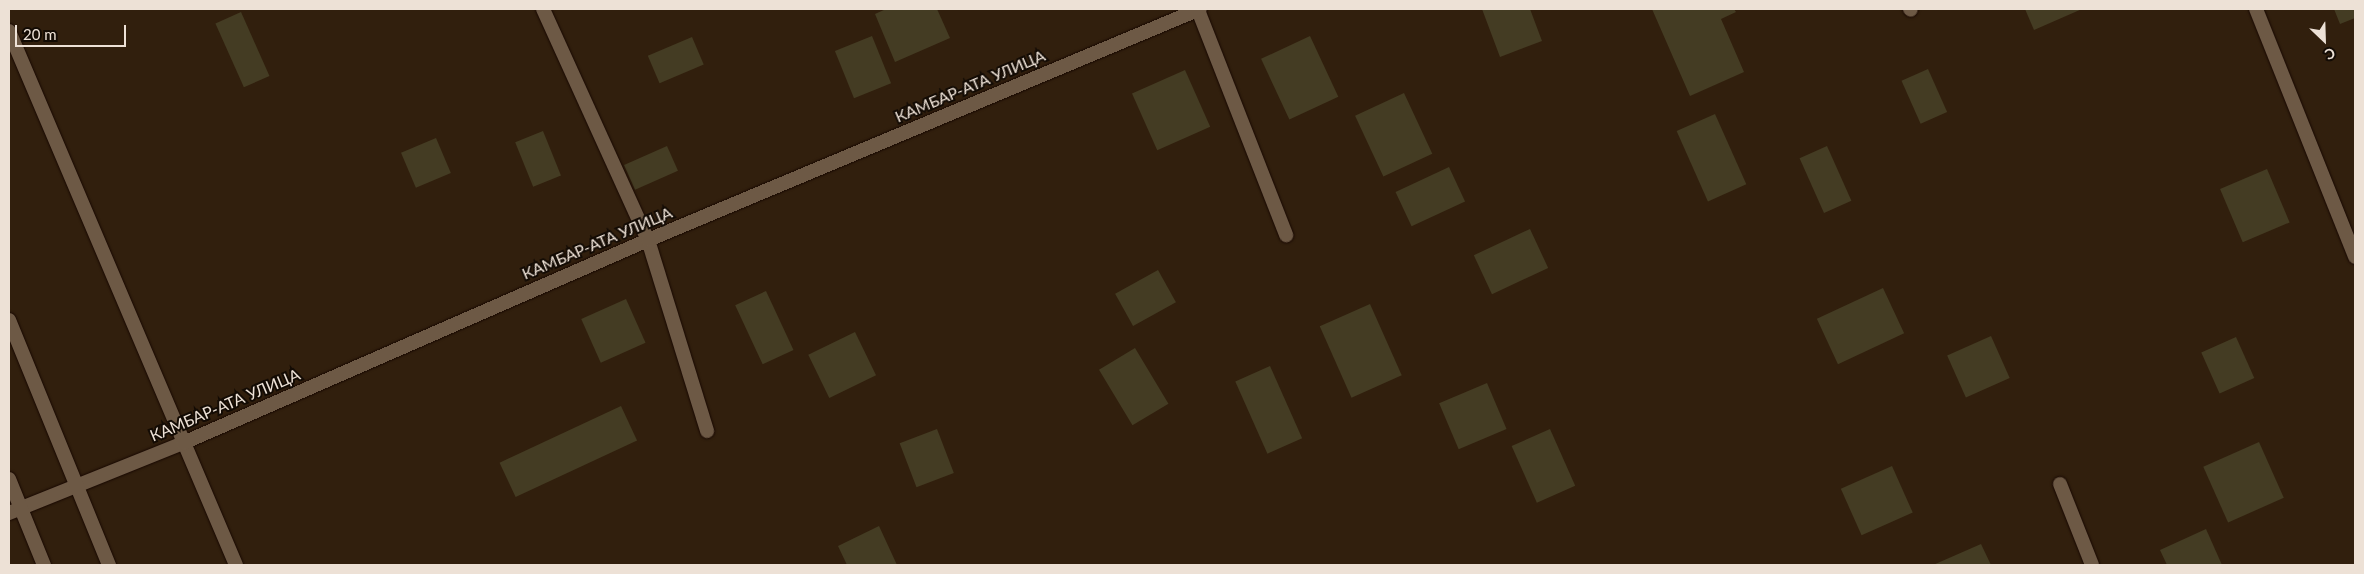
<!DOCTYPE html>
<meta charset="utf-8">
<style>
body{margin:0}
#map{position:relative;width:2364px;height:574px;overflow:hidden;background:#311f0d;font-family:Lato,sans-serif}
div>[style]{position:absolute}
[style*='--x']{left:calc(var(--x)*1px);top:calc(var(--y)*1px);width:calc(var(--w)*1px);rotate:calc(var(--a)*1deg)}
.building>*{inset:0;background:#443c23;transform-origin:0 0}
.roads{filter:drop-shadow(0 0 1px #180800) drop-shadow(0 0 1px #180800)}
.minor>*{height:14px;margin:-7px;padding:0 7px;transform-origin:7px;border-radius:7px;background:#6d5945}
.tertiary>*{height:14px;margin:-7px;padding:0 7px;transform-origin:7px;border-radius:7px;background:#6d5945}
.secondary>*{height:14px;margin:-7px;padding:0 7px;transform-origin:7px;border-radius:7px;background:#6d5945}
span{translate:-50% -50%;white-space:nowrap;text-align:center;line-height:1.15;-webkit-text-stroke:4px #130b04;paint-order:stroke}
.street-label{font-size:16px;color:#ede1d6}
.frame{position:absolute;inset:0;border:10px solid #ede1d6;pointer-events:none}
.north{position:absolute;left:2299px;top:15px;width:50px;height:50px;-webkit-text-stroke:4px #130b04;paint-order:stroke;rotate:156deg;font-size:14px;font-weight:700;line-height:20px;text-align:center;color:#ede1d6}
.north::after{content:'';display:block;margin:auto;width:18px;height:22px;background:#ede1d6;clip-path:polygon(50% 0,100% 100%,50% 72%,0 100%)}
.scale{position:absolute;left:15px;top:25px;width:111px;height:22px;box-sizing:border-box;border:2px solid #ede1d6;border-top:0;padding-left:6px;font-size:15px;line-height:18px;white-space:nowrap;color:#ede1d6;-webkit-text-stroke:4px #130b04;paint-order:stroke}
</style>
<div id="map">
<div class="building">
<div style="clip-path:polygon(886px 9px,937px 9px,950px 38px,895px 62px,875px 14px)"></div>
<div style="clip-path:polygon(1482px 9px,1530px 9px,1542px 41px,1500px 57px)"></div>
<div style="clip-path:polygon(1652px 9px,1734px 9px,1736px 12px,1721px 19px,1744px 72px,1690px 96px)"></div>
<div style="clip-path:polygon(2025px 9px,2082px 9px,2034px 30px)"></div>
<div style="clip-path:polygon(2334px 9px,2355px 9px,2355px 18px,2340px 24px)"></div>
<div style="left:241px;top:12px;width:70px;height:28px;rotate:66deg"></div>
<div style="left:872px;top:36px;width:51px;height:40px;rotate:68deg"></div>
<div style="left:1310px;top:36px;width:67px;height:54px;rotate:65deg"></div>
<div style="left:692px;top:37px;width:30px;height:48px;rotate:67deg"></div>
<div style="left:1928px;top:69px;width:47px;height:29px;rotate:66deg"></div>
<div style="left:1185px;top:70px;width:62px;height:58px;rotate:66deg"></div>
<div style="left:1404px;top:93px;width:67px;height:54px;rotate:65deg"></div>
<div style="left:1715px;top:114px;width:77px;height:42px;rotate:66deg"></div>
<div style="left:543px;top:131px;width:48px;height:30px;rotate:68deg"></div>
<div style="left:436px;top:138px;width:38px;height:38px;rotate:67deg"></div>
<div style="left:667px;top:146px;width:27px;height:47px;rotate:66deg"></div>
<div style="left:1827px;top:146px;width:60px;height:30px;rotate:66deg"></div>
<div style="left:1449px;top:167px;width:38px;height:59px;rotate:65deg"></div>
<div style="left:2267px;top:169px;width:58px;height:51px;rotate:67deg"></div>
<div style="left:1530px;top:229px;width:43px;height:62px;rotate:65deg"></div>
<div style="left:1158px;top:270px;width:37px;height:49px;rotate:61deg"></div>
<div style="left:1883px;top:288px;width:50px;height:73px;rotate:65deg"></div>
<div style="left:766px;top:291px;width:65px;height:34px;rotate:65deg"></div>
<div style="left:626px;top:299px;width:48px;height:49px;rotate:66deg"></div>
<div style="left:1370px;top:304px;width:78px;height:55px;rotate:66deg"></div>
<div style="left:855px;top:332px;width:48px;height:52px;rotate:64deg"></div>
<div style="left:1991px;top:336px;width:46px;height:48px;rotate:66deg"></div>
<div style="left:2236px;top:337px;width:45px;height:38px;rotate:66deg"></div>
<div style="left:1135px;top:348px;width:65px;height:42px;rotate:59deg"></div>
<div style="left:1270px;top:366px;width:79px;height:38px;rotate:66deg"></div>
<div style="left:1487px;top:383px;width:50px;height:52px;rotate:67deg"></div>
<div style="left:621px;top:406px;width:38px;height:134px;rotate:65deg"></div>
<div style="left:937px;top:429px;width:47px;height:40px;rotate:69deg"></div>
<div style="left:1550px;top:429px;width:62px;height:42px;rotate:66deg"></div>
<div style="left:2259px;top:442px;width:61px;height:61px;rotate:66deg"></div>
<div style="left:1892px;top:466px;width:51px;height:56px;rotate:66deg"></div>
<div style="clip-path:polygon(879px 526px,897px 565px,847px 565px,838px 546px)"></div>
<div style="clip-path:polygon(2206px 529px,2222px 565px,2167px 565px,2160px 550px)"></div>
<div style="clip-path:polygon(1981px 544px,1991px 565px,1933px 565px)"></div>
</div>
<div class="roads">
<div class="minor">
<div style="--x:543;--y:9;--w:254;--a:65.6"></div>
<div style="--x:648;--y:240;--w:200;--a:72.8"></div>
<div style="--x:1910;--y:9;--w:1;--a:45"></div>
<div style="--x:1198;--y:10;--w:242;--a:68.6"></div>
<div style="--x:9;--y:31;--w:580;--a:66.97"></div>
<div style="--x:2060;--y:484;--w:87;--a:68.4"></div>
<div style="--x:9;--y:513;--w:188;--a:-21.9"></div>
<div style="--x:183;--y:443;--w:507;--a:-23.58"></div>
<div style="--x:648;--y:240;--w:598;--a:-22.71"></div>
</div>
<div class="tertiary">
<div style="--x:2256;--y:9;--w:267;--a:68.2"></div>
</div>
<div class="secondary">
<div style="--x:9;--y:320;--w:265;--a:67.8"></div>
<div style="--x:9;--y:479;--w:93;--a:67.9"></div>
</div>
</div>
<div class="street-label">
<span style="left:970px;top:86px;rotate:-23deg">КАМБАР-АТА УЛИЦА</span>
<span style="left:597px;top:243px;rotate:-23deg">КАМБАР-АТА УЛИЦА</span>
<span style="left:225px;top:405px;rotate:-23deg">КАМБАР-АТА УЛИЦА</span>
</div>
<div class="frame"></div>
<div class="north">С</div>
<div class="scale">20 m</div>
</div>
